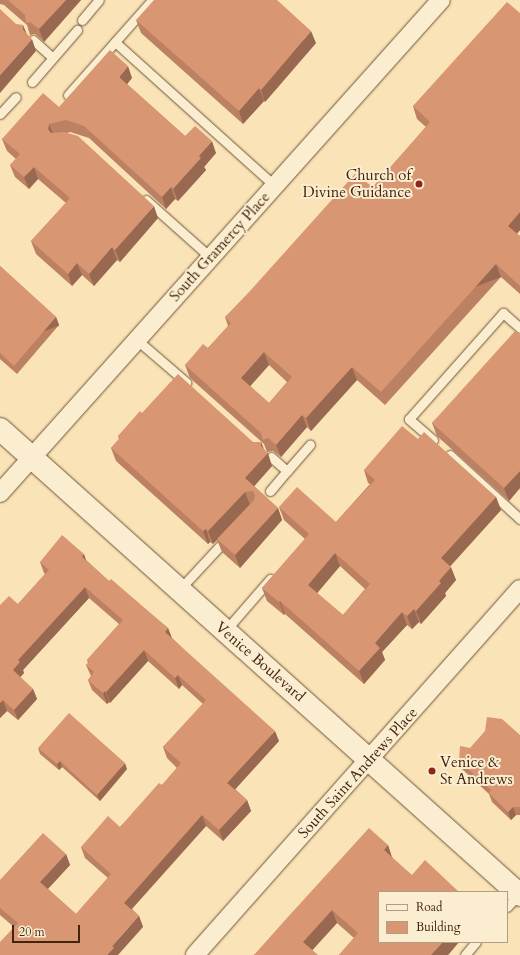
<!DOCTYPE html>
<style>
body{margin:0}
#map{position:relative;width:520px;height:955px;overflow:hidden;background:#f9e3b7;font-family:Cardo,serif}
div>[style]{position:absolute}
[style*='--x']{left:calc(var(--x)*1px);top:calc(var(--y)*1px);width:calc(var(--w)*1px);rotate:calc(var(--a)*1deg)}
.roads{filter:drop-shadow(0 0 1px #705438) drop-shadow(0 0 1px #705438)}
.lane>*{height:9px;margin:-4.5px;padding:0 4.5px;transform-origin:4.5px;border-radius:4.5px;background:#fbedd0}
.street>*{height:18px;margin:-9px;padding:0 9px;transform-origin:9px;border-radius:9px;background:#fbedd0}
.secondary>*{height:22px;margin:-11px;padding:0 11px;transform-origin:11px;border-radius:11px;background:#fbedd0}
.wall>*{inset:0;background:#bb8162}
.shaded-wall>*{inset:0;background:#986950;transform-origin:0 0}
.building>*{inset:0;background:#d99672}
.dots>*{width:11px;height:11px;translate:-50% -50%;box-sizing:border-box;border:2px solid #fbedd0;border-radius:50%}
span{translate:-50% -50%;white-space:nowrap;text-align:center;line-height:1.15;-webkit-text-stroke:4px #fbedd0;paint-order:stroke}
.poi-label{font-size:15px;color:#43240e}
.right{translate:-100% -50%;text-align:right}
.left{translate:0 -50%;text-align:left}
.street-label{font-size:15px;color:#43240e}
.legend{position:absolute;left:378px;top:891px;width:130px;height:52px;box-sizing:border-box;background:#fbedd0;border:1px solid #b19d82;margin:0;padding:5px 7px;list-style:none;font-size:12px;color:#43240e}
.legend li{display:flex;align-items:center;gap:8px;height:20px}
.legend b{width:20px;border:1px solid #b19d82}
.scale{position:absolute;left:12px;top:925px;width:68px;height:18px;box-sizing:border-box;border:2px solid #43240e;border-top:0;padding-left:5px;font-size:12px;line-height:14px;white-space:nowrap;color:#43240e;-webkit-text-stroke:3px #fbedd0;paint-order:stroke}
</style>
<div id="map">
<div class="roads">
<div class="lane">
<div style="--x:82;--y:20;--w:26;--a:-50"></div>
<div style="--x:33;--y:40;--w:25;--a:42"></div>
<div style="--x:115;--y:42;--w:215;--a:42"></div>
<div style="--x:32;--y:82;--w:69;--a:-49.1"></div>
<div style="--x:68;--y:95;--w:127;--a:-48.5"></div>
<div style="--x:0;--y:114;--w:23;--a:-47"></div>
<div style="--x:146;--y:200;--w:87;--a:41.7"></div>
<div style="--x:137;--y:340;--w:65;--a:40.6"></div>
<div style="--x:433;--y:440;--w:32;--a:-139"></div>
<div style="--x:409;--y:419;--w:142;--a:-48.4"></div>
<div style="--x:503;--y:313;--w:23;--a:41"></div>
<div style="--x:450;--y:455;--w:95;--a:42.4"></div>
<div style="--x:271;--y:457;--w:21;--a:41"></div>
<div style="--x:287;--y:471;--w:35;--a:-49"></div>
<div style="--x:270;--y:491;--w:26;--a:-50"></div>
<div style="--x:179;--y:590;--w:72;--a:-47.2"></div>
<div style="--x:225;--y:631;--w:69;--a:-49.1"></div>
<div style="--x:507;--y:907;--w:18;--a:-47"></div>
<div style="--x:465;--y:955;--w:17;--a:-50"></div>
</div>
<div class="street">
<div style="--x:0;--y:493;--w:661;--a:-48.19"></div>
<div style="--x:195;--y:955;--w:489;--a:-48.4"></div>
</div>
<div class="secondary">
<div style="--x:0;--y:429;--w:698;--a:41.87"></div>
</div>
</div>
<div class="wall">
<div style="clip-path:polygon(0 0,81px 0,44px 42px,35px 34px,30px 35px,27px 25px,4px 5px,0 4px)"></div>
<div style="clip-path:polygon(evenodd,520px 13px,520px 230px,517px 234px,520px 236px,520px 294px,501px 277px,385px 405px,357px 380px,311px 431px,307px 427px,281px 457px,273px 451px,267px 452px,264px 444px,190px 378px,185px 365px,208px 348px,228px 326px,225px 317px,373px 187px,426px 127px,417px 119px,413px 106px,520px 13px,269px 365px,287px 382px,269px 403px,250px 386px,269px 365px)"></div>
<div style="clip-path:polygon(136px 20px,316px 43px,265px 102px,264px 101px,243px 124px,141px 33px)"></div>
<div style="clip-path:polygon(132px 78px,127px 84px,185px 136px,216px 153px,204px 167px,206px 170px,178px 201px,175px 199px,166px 209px,89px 138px,70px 132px,67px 133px,158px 218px,120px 262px,117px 260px,94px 286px,82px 275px,72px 286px,36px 254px,31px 241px,66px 203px,38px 179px,29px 189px,15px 177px,10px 165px,16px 159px,7px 151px,2px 139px,59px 107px)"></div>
<div style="clip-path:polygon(0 266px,56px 317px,59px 325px,17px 374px,0 359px)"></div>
<div style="clip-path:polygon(520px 335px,520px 488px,509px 501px,437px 436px,432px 423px)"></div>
<div style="clip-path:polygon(142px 413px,253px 442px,261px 442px,264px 449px,272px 466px,254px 486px,278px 508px,282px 520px,240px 568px,222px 552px,217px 540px,213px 544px,210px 542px,208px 544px,116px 461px,111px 448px,119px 439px,118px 436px)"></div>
<div style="clip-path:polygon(evenodd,418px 439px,496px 497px,501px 510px,450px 566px,456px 580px,445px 593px,446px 596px,421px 624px,419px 622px,412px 629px,407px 625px,382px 652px,385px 660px,364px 684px,285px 614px,284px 615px,267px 601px,262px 588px,305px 539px,284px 520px,279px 507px,336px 522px,370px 484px,368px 483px,364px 470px,418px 439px,340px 566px,365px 589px,343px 615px,317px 593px,340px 566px)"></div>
<div style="clip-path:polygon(84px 554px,86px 560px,109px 581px,168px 628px,172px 638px,279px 741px,235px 789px,247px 800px,251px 811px,223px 841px,206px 826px,132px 909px,139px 916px,143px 927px,14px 927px,0 915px,0 880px,66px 854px,70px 865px,48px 889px,76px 914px,108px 878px,85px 858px,81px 847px,120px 827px,162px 785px,177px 768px,167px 758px,163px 747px,203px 704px,182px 685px,179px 689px,148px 661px,110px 703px,109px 702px,107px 704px,92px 690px,88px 680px,91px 676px,86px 665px,88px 663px,87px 660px,119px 624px,89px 598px,23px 670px,24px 673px,20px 677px,33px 689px,37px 699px,18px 720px,7px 711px,0 718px,0 605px,18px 604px,45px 574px,44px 573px,40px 562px)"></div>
<div style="clip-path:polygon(520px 735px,520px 815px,516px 815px,511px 820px,492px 802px,489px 794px,462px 769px,459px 761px,470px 748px)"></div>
<div style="clip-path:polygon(38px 748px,127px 769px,100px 801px,62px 767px,59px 770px,40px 754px)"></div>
<div style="clip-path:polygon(388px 845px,392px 857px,459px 942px,448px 955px,339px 955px,354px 938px,337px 923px,312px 950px,254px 955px)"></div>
</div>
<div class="shaded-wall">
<div style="clip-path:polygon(66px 0,81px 0,44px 42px,39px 29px)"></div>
<div style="clip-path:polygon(23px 25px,28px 37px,23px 30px)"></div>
<div style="clip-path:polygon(311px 31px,316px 43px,265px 102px,261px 90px)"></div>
<div style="clip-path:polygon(32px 39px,36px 51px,0 93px,0 75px)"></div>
<div style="clip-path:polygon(128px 66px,132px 78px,123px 89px,119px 77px)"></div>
<div style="clip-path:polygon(259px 88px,264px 101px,243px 124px,239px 111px)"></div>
<div style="clip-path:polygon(49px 124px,54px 136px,52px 141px,48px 129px)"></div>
<div style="clip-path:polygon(212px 141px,216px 153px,204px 167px,206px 170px,178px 201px,173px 189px,199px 156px)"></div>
<div style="clip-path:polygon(34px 167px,38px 179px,29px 189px,24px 177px)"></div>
<div style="clip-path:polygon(171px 187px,175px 199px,166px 209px,162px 197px)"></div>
<div style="clip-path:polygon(154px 206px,158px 218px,120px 262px,115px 250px)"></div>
<div style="clip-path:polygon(520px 212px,520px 230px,513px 238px,508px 226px)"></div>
<div style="clip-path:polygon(112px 247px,117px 260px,94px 286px,89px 274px)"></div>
<div style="clip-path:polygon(77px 263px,82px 275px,72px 286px,68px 274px)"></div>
<div style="left:496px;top:264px;width:14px;height:172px;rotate:69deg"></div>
<div style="left:56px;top:317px;width:9px;height:65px;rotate:69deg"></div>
<div style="clip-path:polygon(264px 352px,269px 365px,246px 391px,241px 378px)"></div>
<div style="clip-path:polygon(352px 367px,357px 380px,311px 431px,306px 418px)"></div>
<div style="clip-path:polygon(302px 415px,307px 427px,281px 457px,276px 445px)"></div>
<div style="clip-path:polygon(261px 442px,266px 455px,268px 453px,272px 466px,250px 491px,245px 478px,261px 446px)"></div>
<div style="clip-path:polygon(520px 471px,520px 488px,509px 501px,504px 488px)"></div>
<div style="clip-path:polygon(245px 492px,250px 505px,213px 544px,208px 531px)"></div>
<div style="clip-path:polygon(496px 497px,501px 510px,446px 571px,441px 558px)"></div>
<div style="clip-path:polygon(278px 508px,282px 520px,240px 568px,235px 555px)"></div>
<div style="clip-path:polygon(206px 529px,210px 542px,208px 544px,203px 531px)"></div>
<div style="clip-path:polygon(335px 553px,340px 566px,313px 598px,308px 585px)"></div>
<div style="clip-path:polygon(84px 554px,87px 565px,82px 557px)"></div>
<div style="clip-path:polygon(451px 567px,456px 580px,445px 593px,446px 596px,421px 624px,416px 611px,439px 581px)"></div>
<div style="clip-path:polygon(85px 587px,89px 598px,23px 670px,24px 673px,17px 681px,13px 670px,18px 660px)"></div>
<div style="left:280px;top:601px;width:14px;height:1px;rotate:69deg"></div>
<div style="clip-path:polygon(414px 609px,419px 622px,412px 629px,407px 616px)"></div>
<div style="clip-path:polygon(402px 612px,407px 625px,382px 652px,385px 660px,364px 684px,359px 671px,375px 643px)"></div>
<div style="clip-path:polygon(168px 628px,172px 639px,165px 632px)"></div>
<div style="clip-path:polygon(144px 650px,148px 661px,110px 703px,106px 692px)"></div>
<div style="clip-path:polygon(178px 675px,182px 685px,179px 689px,175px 678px)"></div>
<div style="clip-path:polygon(33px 689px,37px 699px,18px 720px,14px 710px)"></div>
<div style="clip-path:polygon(105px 691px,109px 702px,107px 704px,103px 693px)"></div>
<div style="clip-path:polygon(3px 700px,7px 711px,0 718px,0 703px)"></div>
<div style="clip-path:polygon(275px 731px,279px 741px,231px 794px,227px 783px)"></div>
<div style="clip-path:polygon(60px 761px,62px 767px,59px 770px,57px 764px)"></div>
<div style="clip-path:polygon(125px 763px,127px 769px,100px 801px,97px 795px)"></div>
<div style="clip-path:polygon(247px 800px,251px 811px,223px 841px,219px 830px)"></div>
<div style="clip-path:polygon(513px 807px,516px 815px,511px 820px,508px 812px)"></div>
<div style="clip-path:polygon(202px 815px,206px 826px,128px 913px,124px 903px)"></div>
<div style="clip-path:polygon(388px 845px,392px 858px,384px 850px)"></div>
<div style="clip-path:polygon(66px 854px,70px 865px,44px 893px,40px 882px)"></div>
<div style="clip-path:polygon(332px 910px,337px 923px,308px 955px,303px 942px)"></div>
<div style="clip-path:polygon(139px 916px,143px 927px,118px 955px,107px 955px,112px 946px)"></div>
<div style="clip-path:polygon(443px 942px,459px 942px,448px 955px,431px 955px)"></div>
</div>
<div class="building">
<div style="clip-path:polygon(8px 0,66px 0,39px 29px,30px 22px,26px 23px,25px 15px)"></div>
<div style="clip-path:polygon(154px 0,277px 0,311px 31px,261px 90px,259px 88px,239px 111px,136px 20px)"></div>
<div style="clip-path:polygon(evenodd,507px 2px,520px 13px,520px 212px,508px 226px,520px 236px,520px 286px,496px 264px,381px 392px,352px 367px,306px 418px,302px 415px,276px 445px,268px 438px,263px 440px,261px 433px,185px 365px,203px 344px,208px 348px,231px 323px,225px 317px,250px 291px,355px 174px,373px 187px,430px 122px,413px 106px,507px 2px,264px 352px,292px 377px,269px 403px,241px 378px,264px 352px)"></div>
<div style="clip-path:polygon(0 9px,16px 24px,23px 25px,23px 30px,32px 39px,0 75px)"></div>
<div style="clip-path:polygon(110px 50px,128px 66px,119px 77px,185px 136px,195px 126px,212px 141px,199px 156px,201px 158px,173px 189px,171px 187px,162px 197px,84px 126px,66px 120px,49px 124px,48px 129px,51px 133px,64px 132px,78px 136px,154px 206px,115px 250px,112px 247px,89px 274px,77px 263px,68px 274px,31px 241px,70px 198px,34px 167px,24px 177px,10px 165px,20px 154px,2px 139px,43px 93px,59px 107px)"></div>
<div style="clip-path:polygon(0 266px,56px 317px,14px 366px,0 353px)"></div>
<div style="clip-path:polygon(515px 331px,520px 335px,520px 471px,504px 488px,432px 423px)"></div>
<div style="clip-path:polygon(178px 374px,253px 442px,261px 442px,261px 446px,268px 453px,245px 478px,278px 508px,235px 555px,217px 539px,254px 500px,255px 495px,253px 491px,245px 492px,208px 531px,206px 529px,203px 531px,111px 448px,120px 438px,118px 436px,140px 411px,142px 413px,152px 402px)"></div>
<div style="clip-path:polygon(evenodd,402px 426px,418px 439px,424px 432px,496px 497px,441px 558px,451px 567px,439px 581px,441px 583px,416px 611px,414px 609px,407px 616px,402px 612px,375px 643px,380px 648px,359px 671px,280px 601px,279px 602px,262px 588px,309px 534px,279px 507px,297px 487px,336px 522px,375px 480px,364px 470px,402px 426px,335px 553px,370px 584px,343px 615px,308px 585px,335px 553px)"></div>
<div style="clip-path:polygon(62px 535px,84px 554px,82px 557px,109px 581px,111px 579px,168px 628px,165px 632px,275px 731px,227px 783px,247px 800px,219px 830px,202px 815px,124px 903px,139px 916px,112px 946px,114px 948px,107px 955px,0 955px,0 942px,18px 923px,0 908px,0 880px,43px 833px,66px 854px,40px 882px,76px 914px,111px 874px,81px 847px,108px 816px,120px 827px,159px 783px,162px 785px,181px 763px,163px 747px,206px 700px,178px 675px,175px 678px,144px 650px,106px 692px,105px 691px,103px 693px,88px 680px,94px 672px,86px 665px,89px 662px,87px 660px,123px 620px,85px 587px,18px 660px,20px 662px,13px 670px,33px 689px,14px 710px,3px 700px,0 703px,0 605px,9px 596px,18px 604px,49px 570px,40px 562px)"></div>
<div style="clip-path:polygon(69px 713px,125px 763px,97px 795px,60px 761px,57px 764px,38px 748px)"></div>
<div style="clip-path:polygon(487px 717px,502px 719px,520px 735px,520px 807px,513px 807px,508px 812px,489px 793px,491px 790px,459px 761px,460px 746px,470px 748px,485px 731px)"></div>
<div style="clip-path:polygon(369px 828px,388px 845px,384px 850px,412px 875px,425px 860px,459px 892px,379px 892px,379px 942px,443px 942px,431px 955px,339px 955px,358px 933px,332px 910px,303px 942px,318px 955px,254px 955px,287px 918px)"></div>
</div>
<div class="dots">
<div style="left:419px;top:184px;background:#8f2418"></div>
<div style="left:432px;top:771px;background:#8f2418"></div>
</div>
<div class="poi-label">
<span class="right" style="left:411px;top:184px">Church of<br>Divine Guidance</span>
<span class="left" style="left:440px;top:771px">Venice &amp;<br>St Andrews</span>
</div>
<div class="street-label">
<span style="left:220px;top:247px;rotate:-48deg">South Gramercy Place</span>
<span style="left:260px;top:662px;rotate:41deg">Venice Boulevard</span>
<span style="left:358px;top:773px;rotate:-48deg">South Saint Andrews Place</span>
</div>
<ul class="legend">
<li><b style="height:5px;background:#fbedd0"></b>Road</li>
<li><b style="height:11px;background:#d99672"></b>Building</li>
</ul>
<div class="scale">20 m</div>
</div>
